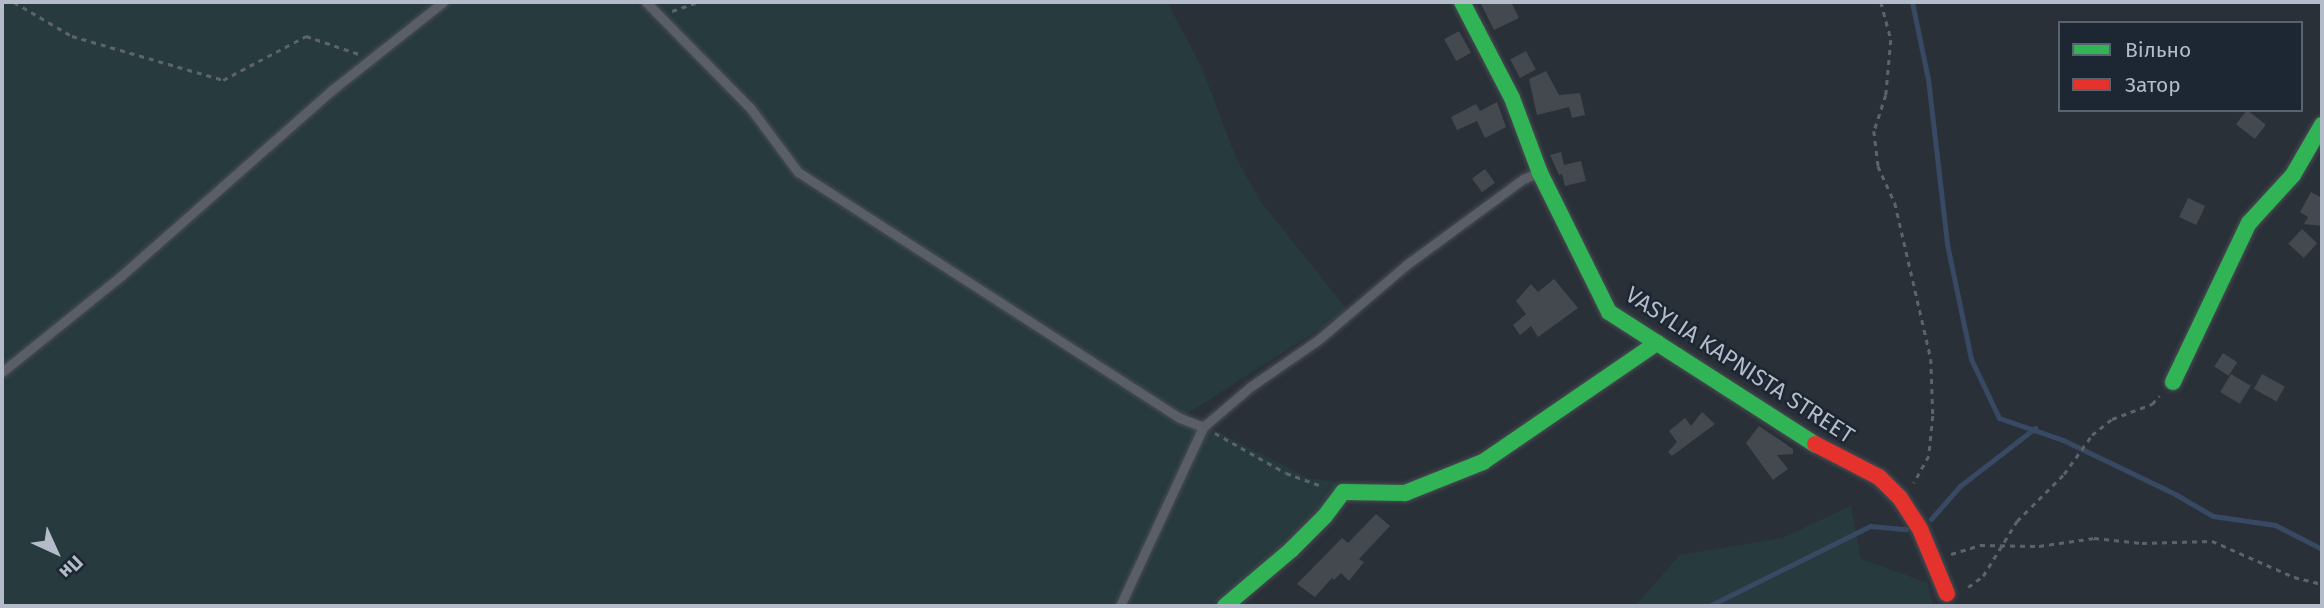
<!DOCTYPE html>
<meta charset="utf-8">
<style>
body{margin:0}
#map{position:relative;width:2324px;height:608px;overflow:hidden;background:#2a3038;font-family:"Fira Sans",sans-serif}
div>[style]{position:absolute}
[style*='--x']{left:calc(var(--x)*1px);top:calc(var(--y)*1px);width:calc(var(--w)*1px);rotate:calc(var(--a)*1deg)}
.green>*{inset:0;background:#273a3e}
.stream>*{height:5px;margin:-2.5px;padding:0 2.5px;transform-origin:2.5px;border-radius:2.5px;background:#384963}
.building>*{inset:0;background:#444950;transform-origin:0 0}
.path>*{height:2.5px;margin-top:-1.25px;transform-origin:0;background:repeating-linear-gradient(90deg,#5d636a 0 5px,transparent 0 10px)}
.roads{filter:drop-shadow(0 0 2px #484c53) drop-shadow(0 0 2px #484c53)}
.lane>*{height:9px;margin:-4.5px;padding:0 4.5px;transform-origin:4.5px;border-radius:4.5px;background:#5a5e66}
.fast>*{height:16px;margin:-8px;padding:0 8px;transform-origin:8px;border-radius:8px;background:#30b455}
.jam>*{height:16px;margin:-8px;padding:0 8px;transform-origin:8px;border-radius:8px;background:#e5322d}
span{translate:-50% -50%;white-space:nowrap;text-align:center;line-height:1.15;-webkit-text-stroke:5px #1d2633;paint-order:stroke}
.street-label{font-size:23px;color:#b4bcc9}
.frame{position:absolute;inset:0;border:4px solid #b4bcc9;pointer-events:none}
.legend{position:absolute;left:2058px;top:21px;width:245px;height:91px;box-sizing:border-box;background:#1d2633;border:2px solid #59626f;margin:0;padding:9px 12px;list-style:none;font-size:21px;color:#b4bcc9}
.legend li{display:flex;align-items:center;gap:14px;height:35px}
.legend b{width:35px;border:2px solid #59626f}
.north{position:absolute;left:21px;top:517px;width:70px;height:70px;-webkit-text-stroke:5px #1d2633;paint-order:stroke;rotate:135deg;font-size:19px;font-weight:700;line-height:28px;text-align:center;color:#b4bcc9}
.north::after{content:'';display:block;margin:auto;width:24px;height:32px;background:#b4bcc9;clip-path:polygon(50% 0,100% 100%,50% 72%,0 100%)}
</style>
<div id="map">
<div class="green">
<div style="clip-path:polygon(2px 2px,1167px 2px,1202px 68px,1236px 158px,1261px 202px,1348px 311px,1185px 415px,1308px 478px,1377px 488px,1345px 499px,1231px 606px,2px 606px)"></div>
<div style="clip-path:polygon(1851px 506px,1861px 559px,1928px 583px,1933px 606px,1635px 606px,1680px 555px,1782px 538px)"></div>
</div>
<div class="stream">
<div style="--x:1912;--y:2;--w:79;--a:78.3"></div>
<div style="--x:1928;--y:79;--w:166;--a:83.4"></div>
<div style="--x:1947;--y:244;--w:117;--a:78.2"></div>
<div style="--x:1971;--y:359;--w:65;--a:64.6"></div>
<div style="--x:1999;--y:418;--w:68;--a:19"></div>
<div style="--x:2063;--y:440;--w:124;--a:25.7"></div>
<div style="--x:2175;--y:494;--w:44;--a:30.1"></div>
<div style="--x:2213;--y:516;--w:63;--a:8.3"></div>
<div style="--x:2275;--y:525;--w:53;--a:27.1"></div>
<div style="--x:1931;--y:519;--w:44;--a:-48.7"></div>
<div style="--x:1960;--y:486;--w:95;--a:-37.7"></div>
<div style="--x:1709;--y:606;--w:180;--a:-26.4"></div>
<div style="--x:1870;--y:526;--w:36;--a:5"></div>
</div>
<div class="building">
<div style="clip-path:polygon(1480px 2px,1511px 2px,1519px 18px,1494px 30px)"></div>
<div style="left:1459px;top:31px;width:25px;height:17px;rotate:61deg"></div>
<div style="left:1526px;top:51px;width:21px;height:18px;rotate:62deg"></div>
<div style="clip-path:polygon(1546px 71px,1559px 95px,1580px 93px,1585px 115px,1572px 118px,1569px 107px,1537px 115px,1529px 79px)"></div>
<div style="clip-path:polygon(1497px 102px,1506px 127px,1485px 138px,1477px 121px,1457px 130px,1451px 117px,1476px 104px,1480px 111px)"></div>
<div style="left:2247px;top:110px;width:24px;height:18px;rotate:38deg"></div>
<div style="clip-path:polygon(1561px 152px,1564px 165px,1581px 161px,1586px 181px,1565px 186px,1562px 174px,1559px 175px,1550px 155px)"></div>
<div style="left:1485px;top:169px;width:17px;height:16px;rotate:54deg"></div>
<div style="clip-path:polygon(2311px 192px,2320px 197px,2322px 192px,2322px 226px,2304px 224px,2308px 217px,2300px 212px)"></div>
<div style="left:2188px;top:198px;width:19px;height:21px;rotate:25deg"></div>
<div style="left:2302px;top:229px;width:21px;height:20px;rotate:43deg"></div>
<div style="clip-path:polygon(1554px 279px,1578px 308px,1538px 337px,1531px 326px,1520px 335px,1513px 325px,1526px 314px,1516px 301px,1531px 284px,1538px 292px)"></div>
<div style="left:2223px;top:353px;width:17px;height:16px;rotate:33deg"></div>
<div style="left:2231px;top:374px;width:23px;height:21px;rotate:31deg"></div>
<div style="left:2262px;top:374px;width:26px;height:17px;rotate:29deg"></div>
<div style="clip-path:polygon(1702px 412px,1715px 424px,1672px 456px,1668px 452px,1677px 442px,1669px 431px,1685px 418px,1691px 426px)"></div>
<div style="clip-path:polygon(1759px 426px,1793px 449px,1793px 454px,1777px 455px,1788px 469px,1773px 480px,1746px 443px)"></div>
<div style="clip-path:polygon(1376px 514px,1390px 526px,1359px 559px,1364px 562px,1349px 581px,1341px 573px,1334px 580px,1332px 578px,1315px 597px,1297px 584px,1342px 538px,1348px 543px)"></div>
</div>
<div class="path">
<div style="--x:14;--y:2;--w:67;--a:30.4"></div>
<div style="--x:72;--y:36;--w:157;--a:16.2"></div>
<div style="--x:223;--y:80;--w:94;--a:-27.9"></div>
<div style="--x:306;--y:36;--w:56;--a:18.8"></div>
<div style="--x:1881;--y:2;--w:39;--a:75"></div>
<div style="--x:1891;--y:40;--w:55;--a:95.2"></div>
<div style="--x:1886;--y:95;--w:38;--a:108"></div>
<div style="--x:1874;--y:131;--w:35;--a:83"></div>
<div style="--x:1878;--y:166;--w:41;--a:65.3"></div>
<div style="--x:1895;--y:203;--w:160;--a:77"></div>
<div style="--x:1931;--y:359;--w:57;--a:88"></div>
<div style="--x:1933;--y:416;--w:40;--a:95.7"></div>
<div style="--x:1929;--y:456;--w:31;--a:119"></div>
<div style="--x:672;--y:11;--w:28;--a:-19"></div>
<div style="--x:1215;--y:433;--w:81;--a:29.4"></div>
<div style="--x:1286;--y:473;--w:38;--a:20"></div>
<div style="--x:1951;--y:554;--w:30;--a:-17"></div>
<div style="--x:1980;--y:545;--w:59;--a:1"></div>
<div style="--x:2039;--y:546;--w:56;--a:-8.3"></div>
<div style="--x:2094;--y:538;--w:48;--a:5.9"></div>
<div style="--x:2142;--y:543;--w:70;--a:-1.6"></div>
<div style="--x:2212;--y:541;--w:90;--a:23.7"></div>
<div style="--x:2294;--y:577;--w:29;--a:14"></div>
<div style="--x:1968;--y:587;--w:19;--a:-36"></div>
<div style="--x:1983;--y:576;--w:65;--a:-58.3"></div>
<div style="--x:2017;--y:521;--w:66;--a:-45"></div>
<div style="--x:2064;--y:474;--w:48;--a:-54.3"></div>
<div style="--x:2092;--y:435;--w:26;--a:-39"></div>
<div style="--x:2112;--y:419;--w:43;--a:-20.6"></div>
<div style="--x:2152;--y:404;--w:11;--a:-49"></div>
</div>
<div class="roads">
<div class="lane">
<div style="--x:646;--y:2;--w:150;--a:45.5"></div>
<div style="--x:751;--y:109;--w:79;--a:53.3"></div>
<div style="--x:798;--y:172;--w:454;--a:32.8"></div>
<div style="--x:1180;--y:418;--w:25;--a:21"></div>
<div style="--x:1203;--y:427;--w:62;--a:-40.4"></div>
<div style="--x:1250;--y:387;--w:83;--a:-34.7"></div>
<div style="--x:1318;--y:340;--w:116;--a:-40.4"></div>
<div style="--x:1406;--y:265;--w:145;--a:-36.3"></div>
<div style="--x:1523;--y:179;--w:16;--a:-22"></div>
<div style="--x:2;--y:372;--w:153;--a:-38.9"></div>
<div style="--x:121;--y:276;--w:281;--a:-41.4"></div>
<div style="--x:332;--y:90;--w:142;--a:-38.4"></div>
<div style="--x:1120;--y:606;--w:197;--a:-65.1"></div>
</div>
<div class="fast">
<div style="--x:1462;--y:2;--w:108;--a:62.5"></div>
<div style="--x:1512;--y:98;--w:80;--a:69.5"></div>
<div style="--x:1540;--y:173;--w:155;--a:63.6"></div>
<div style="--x:1609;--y:312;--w:245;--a:32.7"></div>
<div style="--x:2173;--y:382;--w:176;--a:-64.5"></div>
<div style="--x:2249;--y:223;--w:65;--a:-47.5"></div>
<div style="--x:2293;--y:175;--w:58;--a:-59.9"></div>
<div style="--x:1225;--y:606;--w:87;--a:-40.3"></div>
<div style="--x:1291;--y:550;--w:48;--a:-45"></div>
<div style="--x:1325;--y:516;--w:30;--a:-53"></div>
<div style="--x:1343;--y:492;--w:62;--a:0.9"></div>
<div style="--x:1405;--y:493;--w:84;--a:-21.7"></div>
<div style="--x:1483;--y:462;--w:211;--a:-34.4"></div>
</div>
<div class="jam">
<div style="--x:1815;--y:444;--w:72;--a:27.3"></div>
<div style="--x:1879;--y:477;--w:30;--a:45"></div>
<div style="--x:1900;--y:498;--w:37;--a:57"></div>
<div style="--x:1920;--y:529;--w:70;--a:67.4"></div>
</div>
</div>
<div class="street-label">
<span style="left:1740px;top:365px;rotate:33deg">VASYLIA KAPNISTA STREET</span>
</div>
<div class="frame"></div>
<ul class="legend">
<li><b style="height:9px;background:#30b455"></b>Вільно</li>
<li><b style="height:9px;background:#e5322d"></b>Затор</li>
</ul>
<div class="north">Пн</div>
</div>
